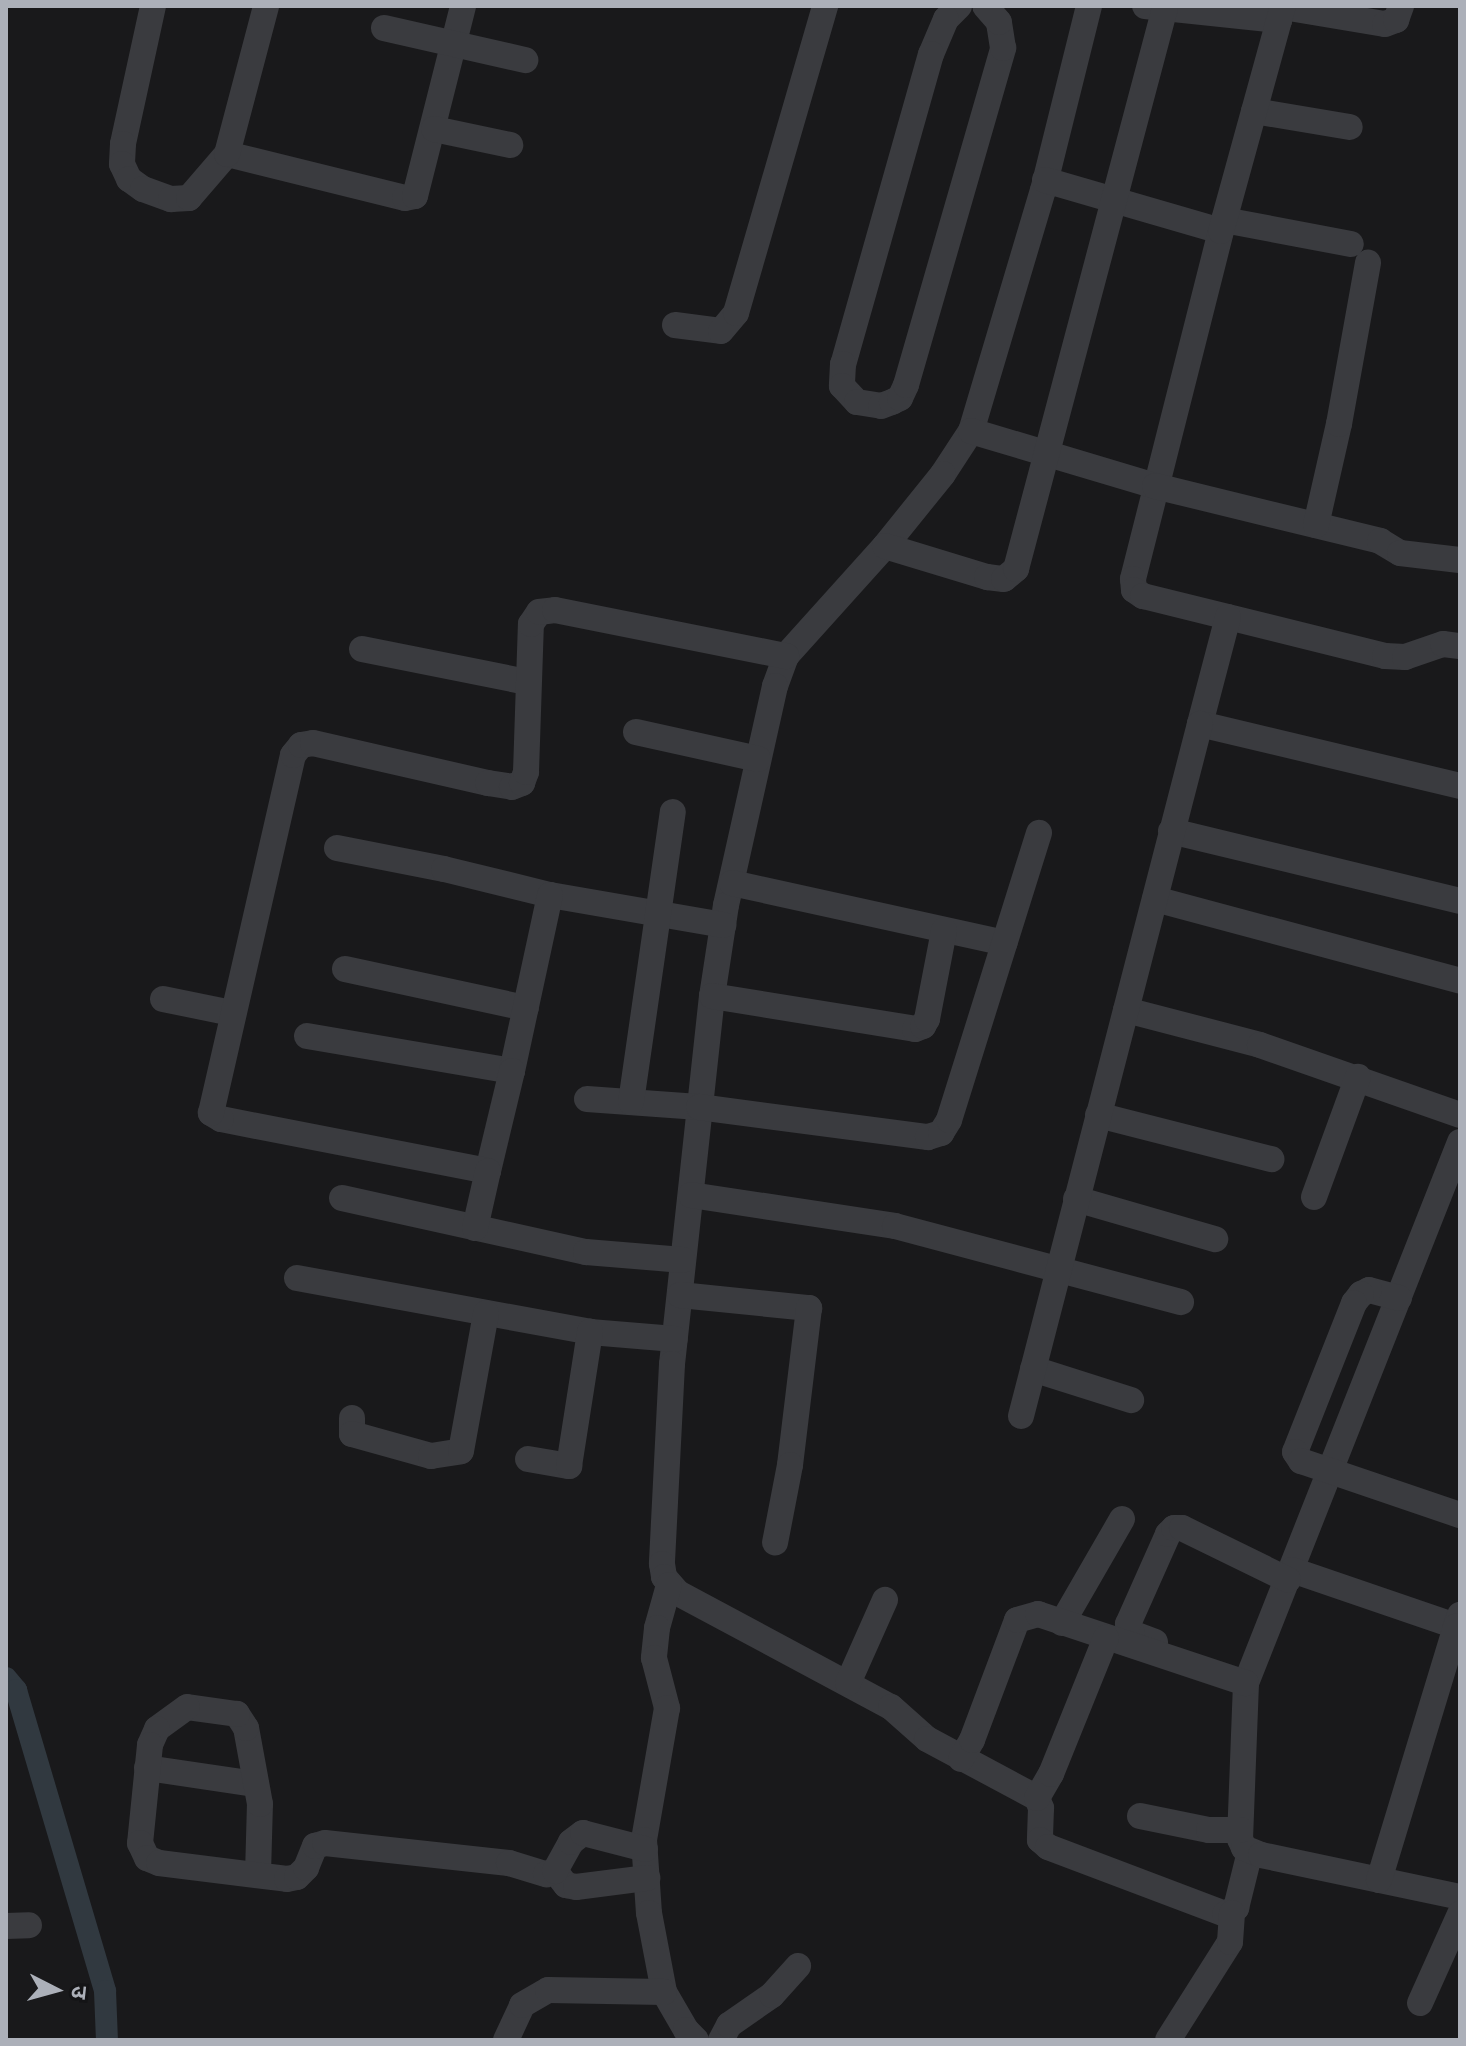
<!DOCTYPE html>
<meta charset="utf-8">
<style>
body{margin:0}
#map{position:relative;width:1466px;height:2046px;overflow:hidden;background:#19191b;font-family:"PT Sans Narrow","Noto Sans Devanagari",sans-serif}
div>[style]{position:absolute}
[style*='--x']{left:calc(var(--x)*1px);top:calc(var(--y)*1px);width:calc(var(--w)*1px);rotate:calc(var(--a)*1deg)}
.canal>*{height:22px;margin:-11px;padding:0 11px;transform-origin:11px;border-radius:11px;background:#313940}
.minor>*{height:26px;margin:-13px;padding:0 13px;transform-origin:13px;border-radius:13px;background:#3a3b3f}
span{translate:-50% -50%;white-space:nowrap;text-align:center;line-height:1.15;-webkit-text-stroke:6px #141416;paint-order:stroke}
.frame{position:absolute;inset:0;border:8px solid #acb0b9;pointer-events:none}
.north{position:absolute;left:16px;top:1950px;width:80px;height:80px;-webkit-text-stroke:6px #141416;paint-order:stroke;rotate:96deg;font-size:22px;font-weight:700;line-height:32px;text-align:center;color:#acb0b9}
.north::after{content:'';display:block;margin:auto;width:28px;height:36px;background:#acb0b9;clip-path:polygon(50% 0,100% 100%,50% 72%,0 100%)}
</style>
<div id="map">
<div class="canal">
<div style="--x:6;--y:1678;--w:16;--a:50"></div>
<div style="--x:16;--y:1690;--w:314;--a:73.5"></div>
<div style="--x:105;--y:1991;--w:49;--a:87.7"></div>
</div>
<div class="minor">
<div style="--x:153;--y:6;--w:141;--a:102.3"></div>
<div style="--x:123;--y:144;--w:20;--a:93"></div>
<div style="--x:122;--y:164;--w:17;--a:65"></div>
<div style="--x:129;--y:179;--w:17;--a:36"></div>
<div style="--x:143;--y:189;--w:30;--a:20"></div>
<div style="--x:171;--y:199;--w:18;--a:-3"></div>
<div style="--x:189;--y:198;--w:58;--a:-49.2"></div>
<div style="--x:227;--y:154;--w:183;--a:13.9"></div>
<div style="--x:405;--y:198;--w:10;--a:-11"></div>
<div style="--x:415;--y:196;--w:196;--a:-75.8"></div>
<div style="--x:959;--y:6;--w:18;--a:135"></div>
<div style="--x:946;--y:19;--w:38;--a:113"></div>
<div style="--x:931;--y:54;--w:322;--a:105.8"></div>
<div style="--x:843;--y:364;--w:22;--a:93"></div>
<div style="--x:842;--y:386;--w:22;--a:47"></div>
<div style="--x:857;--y:402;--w:24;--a:9"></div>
<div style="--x:881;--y:406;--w:12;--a:-20"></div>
<div style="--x:892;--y:402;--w:9;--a:-27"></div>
<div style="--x:900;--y:398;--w:14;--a:-65"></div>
<div style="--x:906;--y:385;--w:351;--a:-73.9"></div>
<div style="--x:1003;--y:48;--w:26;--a:-99"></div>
<div style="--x:999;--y:22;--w:21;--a:-131"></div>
<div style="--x:1089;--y:6;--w:190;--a:104"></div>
<div style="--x:1043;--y:190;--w:252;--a:106.6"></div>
<div style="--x:971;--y:431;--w:51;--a:123.1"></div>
<div style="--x:943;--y:474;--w:92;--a:128.9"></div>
<div style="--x:885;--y:546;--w:148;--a:132"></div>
<div style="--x:786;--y:656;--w:32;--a:110"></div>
<div style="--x:775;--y:686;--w:224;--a:102.6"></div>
<div style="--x:726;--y:905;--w:92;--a:98.7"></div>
<div style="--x:712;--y:996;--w:370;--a:96.2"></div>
<div style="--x:672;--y:1364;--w:200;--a:92.9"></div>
<div style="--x:662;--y:1564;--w:13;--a:81"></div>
<div style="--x:664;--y:1577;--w:21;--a:49"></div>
<div style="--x:678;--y:1593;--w:242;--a:28.2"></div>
<div style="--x:891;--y:1707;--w:48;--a:41.6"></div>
<div style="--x:927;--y:1739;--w:125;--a:28.2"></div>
<div style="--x:1037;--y:1798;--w:11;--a:68"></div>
<div style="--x:1041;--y:1808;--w:32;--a:92"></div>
<div style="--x:1040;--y:1840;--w:11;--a:41"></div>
<div style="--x:1048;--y:1847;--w:189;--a:20.7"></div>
<div style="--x:1225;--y:1914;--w:13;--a:-29"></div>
<div style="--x:1236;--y:1908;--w:58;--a:-76"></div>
<div style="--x:1145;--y:6;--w:135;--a:6"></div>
<div style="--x:1283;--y:7;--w:103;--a:9.5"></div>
<div style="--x:1385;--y:24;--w:12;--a:-20"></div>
<div style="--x:1396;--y:20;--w:15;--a:-70"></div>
<div style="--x:384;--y:28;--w:145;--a:12.8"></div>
<div style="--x:1254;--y:111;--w:97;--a:9.5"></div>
<div style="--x:434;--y:129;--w:78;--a:11.9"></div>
<div style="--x:227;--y:154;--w:153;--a:-75.2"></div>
<div style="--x:1045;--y:180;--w:183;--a:16.2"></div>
<div style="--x:1221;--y:231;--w:359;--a:104.2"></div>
<div style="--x:1133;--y:579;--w:11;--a:85"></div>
<div style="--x:1134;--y:590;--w:11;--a:34"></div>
<div style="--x:1143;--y:596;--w:249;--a:13.9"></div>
<div style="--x:1385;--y:656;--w:20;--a:3"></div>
<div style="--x:1405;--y:657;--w:40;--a:-18.9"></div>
<div style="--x:1443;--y:644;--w:17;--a:7"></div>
<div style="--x:1224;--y:220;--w:129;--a:10.7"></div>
<div style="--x:1221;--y:231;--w:233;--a:-74.6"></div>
<div style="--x:675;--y:325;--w:46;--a:7.4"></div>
<div style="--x:721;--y:331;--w:23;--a:-50"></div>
<div style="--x:736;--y:313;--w:320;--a:-73.8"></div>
<div style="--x:971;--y:431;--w:192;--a:16.6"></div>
<div style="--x:1155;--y:486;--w:232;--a:13.7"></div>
<div style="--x:1380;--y:541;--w:23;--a:31"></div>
<div style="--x:1400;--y:553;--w:60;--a:6.7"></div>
<div style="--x:1316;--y:525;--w:104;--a:-77.2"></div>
<div style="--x:1339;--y:424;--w:164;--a:-79.8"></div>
<div style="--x:885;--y:546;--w:107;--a:16.9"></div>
<div style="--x:987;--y:577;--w:17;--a:7"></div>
<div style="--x:1004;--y:579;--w:16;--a:-40"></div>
<div style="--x:1016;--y:569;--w:580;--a:-75.13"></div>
<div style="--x:1228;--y:617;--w:111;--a:104.7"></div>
<div style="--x:1200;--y:724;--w:267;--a:13.4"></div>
<div style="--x:362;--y:649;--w:168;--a:11.3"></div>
<div style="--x:636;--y:732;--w:125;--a:12.5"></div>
<div style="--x:1171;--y:831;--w:297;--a:13.6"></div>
<div style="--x:337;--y:848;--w:109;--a:11.1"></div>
<div style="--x:444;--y:869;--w:109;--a:13.8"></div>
<div style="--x:550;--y:895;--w:176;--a:9.8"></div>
<div style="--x:732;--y:883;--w:279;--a:12.4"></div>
<div style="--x:1155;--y:899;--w:316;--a:15"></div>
<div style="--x:345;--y:969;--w:185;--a:12.2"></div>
<div style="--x:712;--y:996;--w:206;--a:9.2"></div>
<div style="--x:915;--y:1029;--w:9;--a:-21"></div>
<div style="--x:923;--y:1026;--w:8;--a:-60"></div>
<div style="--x:927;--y:1019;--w:90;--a:-79.1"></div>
<div style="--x:163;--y:999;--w:70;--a:11.5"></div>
<div style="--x:1126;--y:1010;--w:138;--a:14.6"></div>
<div style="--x:1260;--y:1045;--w:212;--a:19.3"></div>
<div style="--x:307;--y:1036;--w:208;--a:9.7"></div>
<div style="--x:512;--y:1071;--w:180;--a:-77.8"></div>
<div style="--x:512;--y:1071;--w:103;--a:103.5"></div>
<div style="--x:488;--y:1171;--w:272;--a:-169"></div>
<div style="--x:221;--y:1119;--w:12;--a:-149"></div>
<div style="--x:211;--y:1113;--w:367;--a:-77.1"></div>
<div style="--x:293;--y:755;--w:13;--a:-51"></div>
<div style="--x:301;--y:745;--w:12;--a:-9"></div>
<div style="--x:313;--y:743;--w:180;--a:12.9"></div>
<div style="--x:488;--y:783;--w:24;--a:9"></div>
<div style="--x:512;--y:787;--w:11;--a:-22"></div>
<div style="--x:522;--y:783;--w:12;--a:-70"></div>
<div style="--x:526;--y:772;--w:148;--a:-88.1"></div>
<div style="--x:531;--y:624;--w:14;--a:-56"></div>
<div style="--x:539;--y:612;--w:16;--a:-7"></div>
<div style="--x:555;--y:610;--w:236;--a:11.3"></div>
<div style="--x:587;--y:1099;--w:112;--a:4.1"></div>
<div style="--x:699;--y:1107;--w:231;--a:7.5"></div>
<div style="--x:928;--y:1137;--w:14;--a:-17"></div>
<div style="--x:941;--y:1133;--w:15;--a:-58"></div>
<div style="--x:949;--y:1120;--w:301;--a:-72.6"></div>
<div style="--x:631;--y:1102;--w:293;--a:-81.8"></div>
<div style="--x:1098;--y:1115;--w:179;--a:14.3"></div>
<div style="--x:1460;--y:1142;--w:582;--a:111.58"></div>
<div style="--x:1246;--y:1683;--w:156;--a:92.2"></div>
<div style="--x:1240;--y:1839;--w:10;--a:66"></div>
<div style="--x:1244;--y:1848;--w:18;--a:22"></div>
<div style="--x:1261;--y:1855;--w:203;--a:11.9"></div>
<div style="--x:691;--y:1195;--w:206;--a:8.6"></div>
<div style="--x:895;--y:1226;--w:296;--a:14.9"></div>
<div style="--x:1314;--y:1197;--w:128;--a:-69.9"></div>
<div style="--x:342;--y:1198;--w:250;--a:12.5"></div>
<div style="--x:586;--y:1252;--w:97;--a:4.7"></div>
<div style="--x:1076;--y:1199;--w:145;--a:16.1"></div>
<div style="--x:475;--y:1228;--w:58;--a:-77.2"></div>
<div style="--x:297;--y:1278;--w:298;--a:10.4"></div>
<div style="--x:590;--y:1332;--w:85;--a:4.7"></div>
<div style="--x:680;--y:1295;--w:130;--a:5.8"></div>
<div style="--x:809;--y:1308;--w:158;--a:96.9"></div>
<div style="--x:790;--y:1465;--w:79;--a:100.9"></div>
<div style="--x:1399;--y:1298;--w:31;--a:-165"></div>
<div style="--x:1369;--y:1290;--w:9;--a:153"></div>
<div style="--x:1361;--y:1294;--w:11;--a:128"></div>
<div style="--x:1354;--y:1303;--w:160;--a:111.6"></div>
<div style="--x:1295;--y:1452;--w:11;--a:56"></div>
<div style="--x:1301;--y:1461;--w:168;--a:18.8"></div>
<div style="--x:1033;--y:1369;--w:103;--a:17.6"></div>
<div style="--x:1021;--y:1416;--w:715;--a:-75.5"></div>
<div style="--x:352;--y:1418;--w:16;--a:90"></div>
<div style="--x:352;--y:1434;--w:82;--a:15.6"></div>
<div style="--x:431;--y:1456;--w:30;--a:-9"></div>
<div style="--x:461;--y:1451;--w:140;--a:-79.7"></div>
<div style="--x:528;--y:1459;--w:42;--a:9.7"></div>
<div style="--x:569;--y:1466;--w:136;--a:-81.1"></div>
<div style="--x:1292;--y:1570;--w:173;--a:18.9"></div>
<div style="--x:1456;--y:1626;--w:12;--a:-70"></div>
<div style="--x:669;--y:1585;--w:45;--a:105.6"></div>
<div style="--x:657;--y:1628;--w:30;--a:96"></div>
<div style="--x:654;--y:1658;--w:52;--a:75.4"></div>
<div style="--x:667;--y:1708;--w:134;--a:99.9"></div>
<div style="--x:644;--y:1840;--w:73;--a:86.1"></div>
<div style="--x:649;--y:1913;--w:80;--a:79.2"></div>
<div style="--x:664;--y:1992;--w:44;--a:59.9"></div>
<div style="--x:686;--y:2030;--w:14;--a:45"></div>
<div style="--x:1062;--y:1623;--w:120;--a:-60"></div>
<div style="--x:1155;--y:1642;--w:25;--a:-159"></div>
<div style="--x:1132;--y:1633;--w:10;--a:-114"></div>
<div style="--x:1128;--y:1624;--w:98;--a:-66"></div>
<div style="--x:1168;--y:1534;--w:8;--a:-45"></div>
<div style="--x:1174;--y:1528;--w:8;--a:0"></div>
<div style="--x:1182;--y:1528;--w:118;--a:26.1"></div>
<div style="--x:848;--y:1683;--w:91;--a:-66"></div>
<div style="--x:961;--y:1759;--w:22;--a:-60"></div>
<div style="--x:972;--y:1740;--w:128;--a:-69.4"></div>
<div style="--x:1017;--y:1620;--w:22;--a:-16"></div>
<div style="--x:1038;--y:1614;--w:219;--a:18.4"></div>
<div style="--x:147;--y:1768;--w:110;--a:8.4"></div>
<div style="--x:1037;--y:1798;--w:28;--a:-60"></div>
<div style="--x:1051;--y:1774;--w:147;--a:-68"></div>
<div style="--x:1140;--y:1816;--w:70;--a:11.5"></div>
<div style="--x:1209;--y:1830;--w:31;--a:0"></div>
<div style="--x:555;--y:1871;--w:18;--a:52"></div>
<div style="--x:566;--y:1885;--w:10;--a:11"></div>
<div style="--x:576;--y:1887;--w:72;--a:-7.2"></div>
<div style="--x:258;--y:1874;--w:70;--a:-88.4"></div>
<div style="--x:260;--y:1804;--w:77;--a:-100.4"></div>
<div style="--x:246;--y:1728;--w:17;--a:-123"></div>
<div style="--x:237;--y:1714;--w:50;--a:-172"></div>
<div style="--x:187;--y:1707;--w:37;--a:144"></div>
<div style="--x:157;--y:1729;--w:17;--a:114"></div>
<div style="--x:150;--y:1745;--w:99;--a:95.8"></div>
<div style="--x:140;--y:1843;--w:17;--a:65"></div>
<div style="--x:147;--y:1858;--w:13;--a:23"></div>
<div style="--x:159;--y:1863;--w:129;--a:7.1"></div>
<div style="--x:287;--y:1879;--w:10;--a:-11"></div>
<div style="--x:297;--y:1877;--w:13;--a:-45"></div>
<div style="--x:306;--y:1868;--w:24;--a:-68"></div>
<div style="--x:315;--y:1846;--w:10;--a:-17"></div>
<div style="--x:325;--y:1843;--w:185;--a:6.2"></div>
<div style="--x:509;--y:1863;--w:39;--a:17"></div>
<div style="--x:546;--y:1874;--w:9;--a:-18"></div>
<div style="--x:555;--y:1871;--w:33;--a:-61"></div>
<div style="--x:571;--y:1842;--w:15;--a:-37"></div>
<div style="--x:583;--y:1833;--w:64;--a:14.5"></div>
<div style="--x:1379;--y:1880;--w:265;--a:-73.1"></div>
<div style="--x:6;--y:1926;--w:23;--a:-2"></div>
<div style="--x:1420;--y:2003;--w:98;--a:-65.8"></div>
<div style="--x:506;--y:2040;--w:38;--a:-65"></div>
<div style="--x:522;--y:2005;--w:30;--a:-30"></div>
<div style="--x:548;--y:1990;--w:116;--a:1"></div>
<div style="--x:721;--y:2040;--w:17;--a:-62"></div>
<div style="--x:729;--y:2025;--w:52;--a:-34.9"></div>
<div style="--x:772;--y:1995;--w:39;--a:-48"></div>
<div style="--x:1168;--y:2040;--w:116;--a:-57.7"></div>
<div style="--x:1230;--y:1942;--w:29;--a:-86"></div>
</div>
<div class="frame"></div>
<div class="north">उ</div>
</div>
